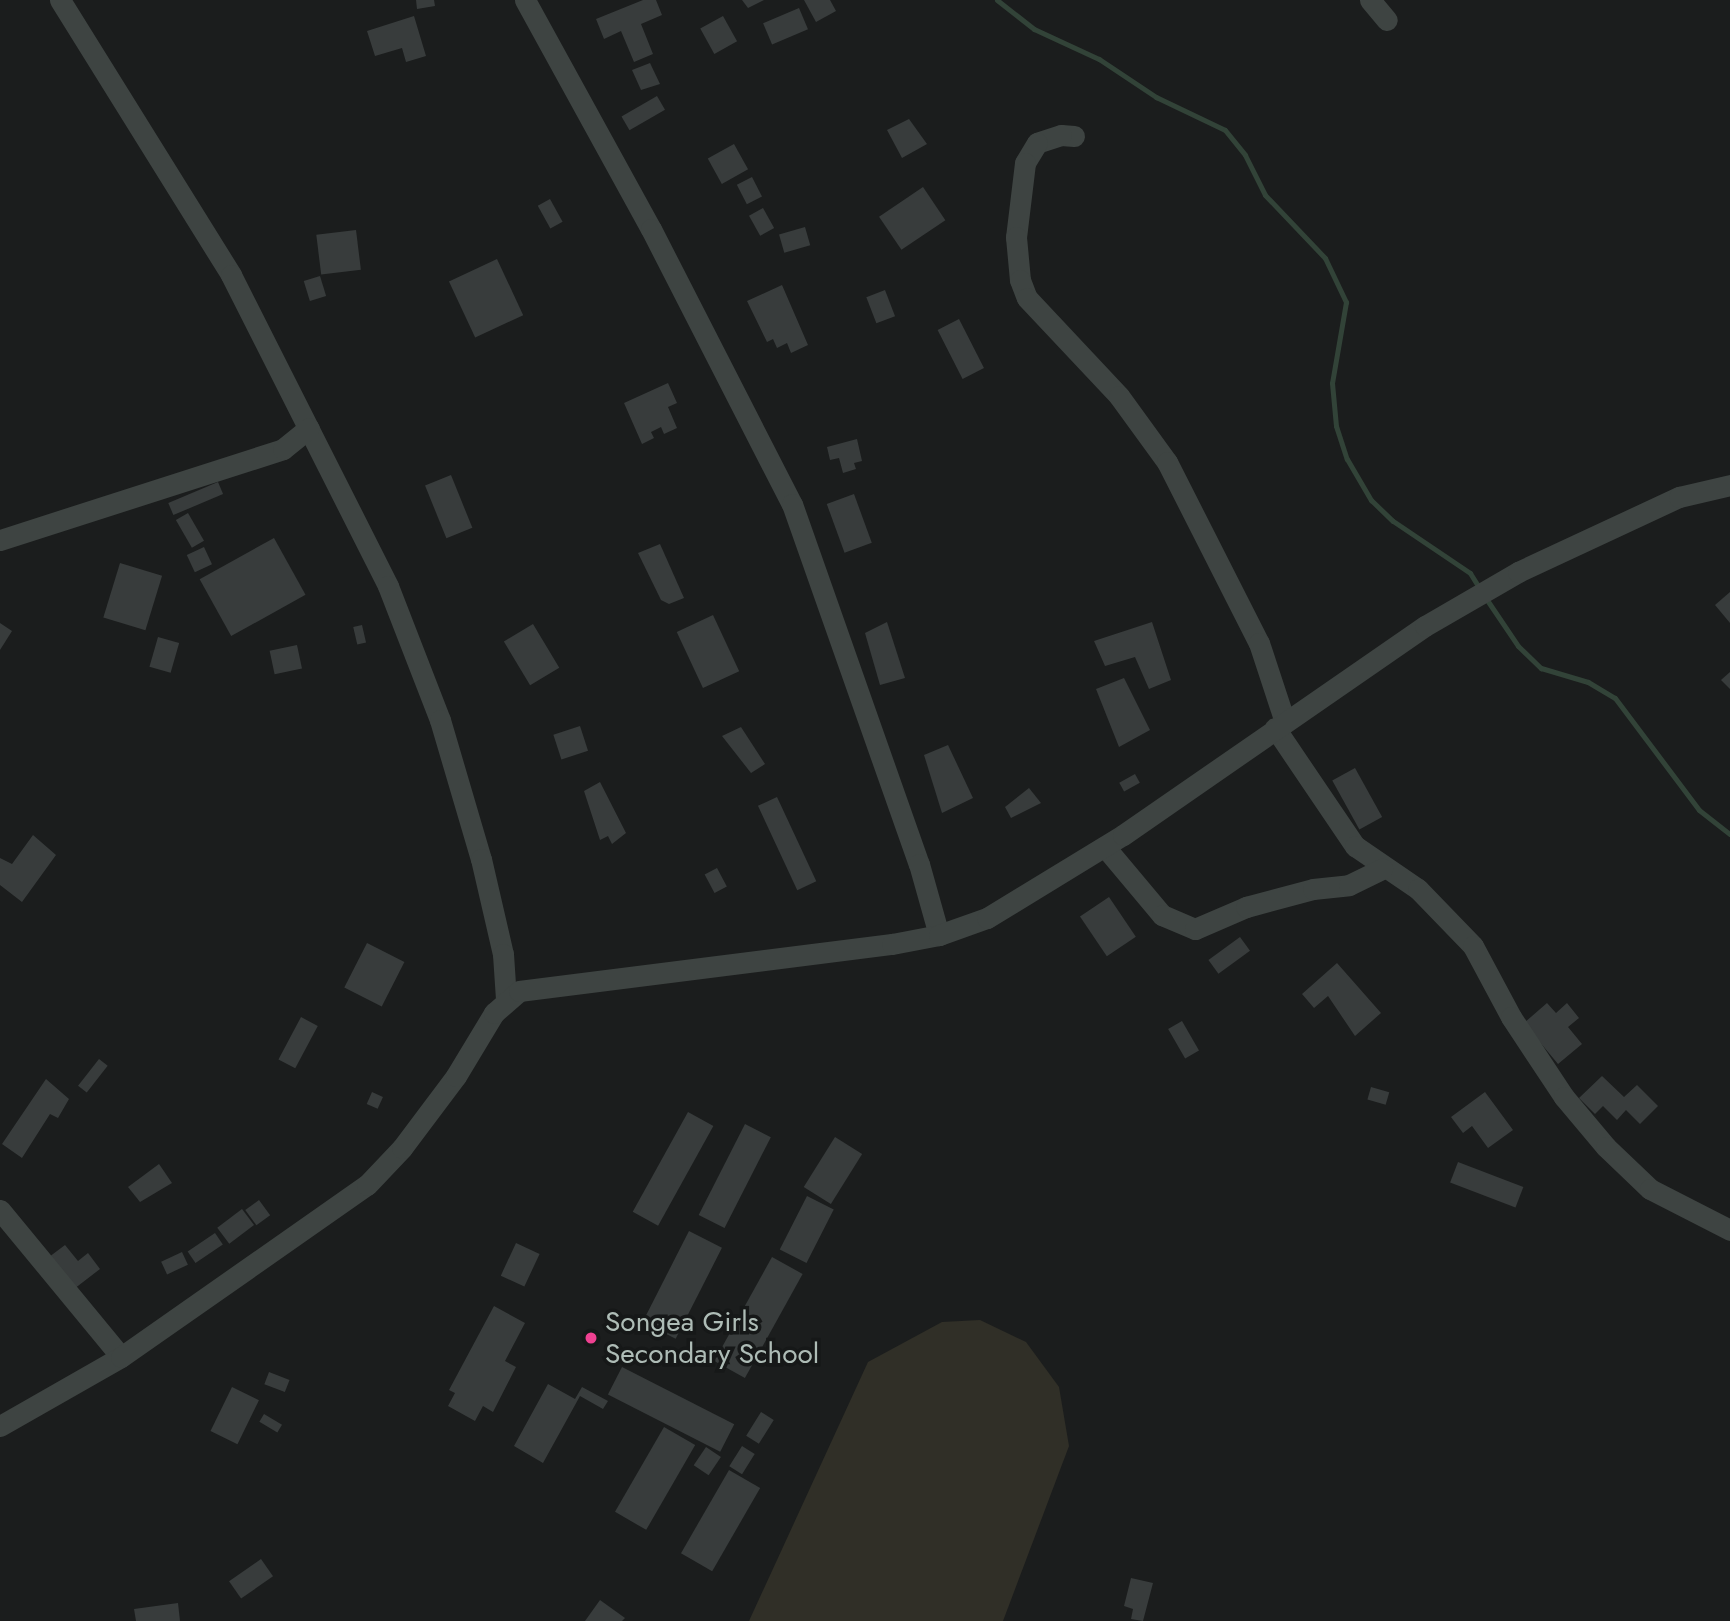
<!DOCTYPE html>
<style>
body{margin:0}
#map{position:relative;width:1730px;height:1621px;overflow:hidden;background:#1b1d1d;font-family:Jost,sans-serif}
div>[style]{position:absolute}
[style*='--x']{left:calc(var(--x)*1px);top:calc(var(--y)*1px);width:calc(var(--w)*1px);rotate:calc(var(--a)*1deg)}
.green>*{inset:0;background:#302f27}
.stream>*{height:5px;margin:-2.5px;padding:0 2.5px;transform-origin:2.5px;border-radius:2.5px;background:#324338}
.building>*{inset:0;background:#383c3c;transform-origin:0 0}
.minor>*{height:21px;margin:-10.5px;padding:0 10.5px;transform-origin:10.5px;border-radius:10.5px;background:#3e4442}
.dots>*{width:19px;height:19px;translate:-50% -50%;box-sizing:border-box;border:4px solid #161818;border-radius:50%}
span{translate:-50% -50%;white-space:nowrap;text-align:center;line-height:1.15;-webkit-text-stroke:7px #161818;paint-order:stroke}
.poi-label{font-size:28px;color:#aebcb6}
.left{translate:0 -50%;text-align:left}
</style>
<div id="map">
<div class="green">
<div style="clip-path:polygon(980px 1320px,1026px 1342px,1059px 1387px,1069px 1446px,1003px 1621px,749px 1621px,868px 1362px,942px 1322px)"></div>
</div>
<div class="stream">
<div style="--x:997;--y:0;--w:47;--a:38.1"></div>
<div style="--x:1034;--y:29;--w:72;--a:24.8"></div>
<div style="--x:1099;--y:59;--w:69;--a:33.7"></div>
<div style="--x:1156;--y:97;--w:76;--a:25.6"></div>
<div style="--x:1225;--y:130;--w:32;--a:51"></div>
<div style="--x:1245;--y:155;--w:45;--a:63.4"></div>
<div style="--x:1265;--y:195;--w:87;--a:46.4"></div>
<div style="--x:1325;--y:258;--w:49;--a:64.5"></div>
<div style="--x:1346;--y:302;--w:82;--a:99.8"></div>
<div style="--x:1332;--y:383;--w:43;--a:84.7"></div>
<div style="--x:1336;--y:426;--w:35;--a:72"></div>
<div style="--x:1347;--y:459;--w:48;--a:59.7"></div>
<div style="--x:1371;--y:500;--w:30;--a:44"></div>
<div style="--x:1393;--y:521;--w:93;--a:34"></div>
<div style="--x:1470;--y:573;--w:19;--a:58"></div>
<div style="--x:1485;--y:597;--w:59;--a:56"></div>
<div style="--x:1518;--y:646;--w:32;--a:44"></div>
<div style="--x:1541;--y:668;--w:49;--a:16.6"></div>
<div style="--x:1588;--y:682;--w:31;--a:31"></div>
<div style="--x:1615;--y:698;--w:140;--a:53.1"></div>
<div style="--x:1699;--y:810;--w:39;--a:38"></div>
</div>
<div class="building">
<div style="clip-path:polygon(416px 0,434px 0,435px 6px,417px 9px)"></div>
<div style="clip-path:polygon(643px 0,656px 0,662px 15px,641px 24px,653px 54px,634px 62px,621px 31px,604px 39px,596px 19px)"></div>
<div style="clip-path:polygon(742px 0,764px 0,748px 8px)"></div>
<div style="clip-path:polygon(804px 0,830px 0,836px 11px,816px 22px)"></div>
<div style="left:799px;top:8px;width:23px;height:39px;rotate:67deg"></div>
<div style="clip-path:polygon(414px 16px,426px 56px,406px 62px,402px 48px,375px 56px,367px 31px)"></div>
<div style="left:723px;top:16px;width:29px;height:26px;rotate:61deg"></div>
<div style="clip-path:polygon(650px 63px,660px 84px,641px 90px,632px 70px)"></div>
<div style="left:657px;top:96px;width:16px;height:41px;rotate:60deg"></div>
<div style="clip-path:polygon(909px 119px,927px 144px,902px 158px,887px 130px)"></div>
<div style="left:734px;top:144px;width:29px;height:30px;rotate:61deg"></div>
<div style="left:752px;top:177px;width:22px;height:17px;rotate:63deg"></div>
<div style="left:923px;top:187px;width:40px;height:53px;rotate:56deg"></div>
<div style="left:550px;top:199px;width:26px;height:14px;rotate:61deg"></div>
<div style="left:763px;top:208px;width:23px;height:16px;rotate:61deg"></div>
<div style="left:805px;top:227px;width:19px;height:27px;rotate:74deg"></div>
<div style="left:356px;top:230px;width:40px;height:40px;rotate:83deg"></div>
<div style="left:497px;top:259px;width:62px;height:53px;rotate:65deg"></div>
<div style="left:320px;top:276px;width:21px;height:17px;rotate:73deg"></div>
<div style="clip-path:polygon(782px 285px,808px 345px,791px 353px,787px 343px,777px 348px,773px 339px,767px 342px,747px 301px)"></div>
<div style="left:885px;top:290px;width:28px;height:20px;rotate:69deg"></div>
<div style="left:959px;top:319px;width:55px;height:24px;rotate:63deg"></div>
<div style="clip-path:polygon(668px 383px,677px 403px,668px 407px,677px 428px,664px 434px,661px 427px,651px 432px,654px 438px,642px 444px,624px 403px)"></div>
<div style="clip-path:polygon(857px 439px,862px 461px,854px 463px,856px 469px,843px 473px,839px 458px,830px 460px,827px 447px)"></div>
<div style="left:451px;top:475px;width:57px;height:28px;rotate:68deg"></div>
<div style="left:218px;top:482px;width:13px;height:54px;rotate:67deg"></div>
<div style="left:854px;top:494px;width:52px;height:29px;rotate:70deg"></div>
<div style="left:188px;top:513px;width:32px;height:14px;rotate:60deg"></div>
<div style="left:274px;top:538px;width:65px;height:85px;rotate:61deg"></div>
<div style="clip-path:polygon(660px 544px,684px 598px,669px 604px,661px 600px,638px 553px)"></div>
<div style="left:204px;top:547px;width:19px;height:19px;rotate:65deg"></div>
<div style="left:120px;top:563px;width:44px;height:57px;rotate:17deg"></div>
<div style="clip-path:polygon(1730px 592px,1730px 623px,1715px 605px)"></div>
<div style="left:713px;top:615px;width:62px;height:40px;rotate:65deg"></div>
<div style="clip-path:polygon(887px 622px,905px 678px,880px 685px,865px 633px)"></div>
<div style="clip-path:polygon(1152px 622px,1171px 680px,1149px 689px,1135px 657px,1105px 666px,1094px 641px)"></div>
<div style="clip-path:polygon(0 623px,12px 631px,0 650px)"></div>
<div style="left:533px;top:624px;width:51px;height:34px;rotate:59deg"></div>
<div style="left:362px;top:625px;width:18px;height:9px;rotate:77deg"></div>
<div style="left:158px;top:637px;width:22px;height:31px;rotate:16deg"></div>
<div style="left:297px;top:645px;width:24px;height:28px;rotate:78deg"></div>
<div style="clip-path:polygon(1730px 672px,1730px 689px,1721px 680px)"></div>
<div style="clip-path:polygon(1124px 678px,1150px 730px,1119px 747px,1096px 689px)"></div>
<div style="left:580px;top:726px;width:26px;height:28px;rotate:72deg"></div>
<div style="clip-path:polygon(741px 727px,765px 764px,751px 773px,722px 736px)"></div>
<div style="clip-path:polygon(948px 745px,973px 798px,942px 813px,924px 755px)"></div>
<div style="left:1355px;top:768px;width:56px;height:26px;rotate:61deg"></div>
<div style="left:1135px;top:774px;width:10px;height:18px;rotate:61deg"></div>
<div style="clip-path:polygon(600px 782px,626px 833px,612px 844px,608px 836px,600px 840px,584px 791px)"></div>
<div style="clip-path:polygon(1029px 788px,1041px 803px,1011px 818px,1005px 807px)"></div>
<div style="left:777px;top:797px;width:93px;height:21px;rotate:65deg"></div>
<div style="clip-path:polygon(33px 835px,56px 855px,22px 902px,0 885px,0 858px,12px 864px)"></div>
<div style="left:717px;top:868px;width:21px;height:14px;rotate:62deg"></div>
<div style="left:1109px;top:897px;width:48px;height:35px;rotate:56deg"></div>
<div style="left:1240px;top:937px;width:17px;height:39px;rotate:54deg"></div>
<div style="left:367px;top:943px;width:42px;height:50px;rotate:27deg"></div>
<div style="clip-path:polygon(1337px 963px,1381px 1013px,1355px 1036px,1328px 996px,1314px 1008px,1302px 994px)"></div>
<div style="clip-path:polygon(1547px 1003px,1556px 1013px,1567px 1003px,1579px 1018px,1568px 1027px,1582px 1044px,1558px 1064px,1524px 1023px)"></div>
<div style="left:301px;top:1017px;width:19px;height:48px;rotate:28deg"></div>
<div style="left:1182px;top:1021px;width:34px;height:16px;rotate:60deg"></div>
<div style="left:99px;top:1059px;width:11px;height:34px;rotate:38deg"></div>
<div style="clip-path:polygon(1602px 1076px,1624px 1097px,1637px 1085px,1658px 1106px,1640px 1124px,1626px 1110px,1617px 1120px,1603px 1106px,1595px 1114px,1579px 1098px)"></div>
<div style="clip-path:polygon(46px 1079px,69px 1099px,58px 1118px,50px 1114px,22px 1158px,2px 1144px)"></div>
<div style="left:1371px;top:1087px;width:19px;height:13px;rotate:16deg"></div>
<div style="left:372px;top:1092px;width:12px;height:13px;rotate:24deg"></div>
<div style="clip-path:polygon(1485px 1092px,1513px 1130px,1488px 1148px,1472px 1126px,1463px 1133px,1451px 1117px)"></div>
<div style="left:688px;top:1112px;width:29px;height:114px;rotate:29deg"></div>
<div style="left:745px;top:1124px;width:29px;height:102px;rotate:27deg"></div>
<div style="left:835px;top:1137px;width:32px;height:59px;rotate:32deg"></div>
<div style="left:1458px;top:1162px;width:70px;height:22px;rotate:21deg"></div>
<div style="clip-path:polygon(159px 1164px,172px 1183px,140px 1202px,128px 1187px)"></div>
<div style="left:807px;top:1196px;width:30px;height:60px;rotate:27deg"></div>
<div style="left:259px;top:1200px;width:19px;height:17px;rotate:54deg"></div>
<div style="left:242px;top:1209px;width:20px;height:31px;rotate:53deg"></div>
<div style="left:689px;top:1231px;width:37px;height:102px;rotate:27deg"></div>
<div style="left:215px;top:1233px;width:14px;height:33px;rotate:56deg"></div>
<div style="left:516px;top:1243px;width:26px;height:36px;rotate:25deg"></div>
<div style="clip-path:polygon(65px 1245px,78px 1261px,88px 1253px,100px 1269px,74px 1289px,49px 1257px)"></div>
<div style="left:182px;top:1252px;width:14px;height:23px;rotate:65deg"></div>
<div style="left:772px;top:1257px;width:35px;height:119px;rotate:29deg"></div>
<div style="clip-path:polygon(494px 1306px,525px 1323px,505px 1361px,516px 1367px,493px 1412px,483px 1406px,475px 1421px,448px 1406px,455px 1393px,449px 1390px)"></div>
<div style="left:622px;top:1367px;width:126px;height:31px;rotate:27deg"></div>
<div style="left:269px;top:1372px;width:22px;height:13px;rotate:21deg"></div>
<div style="clip-path:polygon(548px 1384px,575px 1399px,582px 1387px,608px 1401px,603px 1409px,580px 1396px,543px 1463px,514px 1446px)"></div>
<div style="left:232px;top:1387px;width:30px;height:49px;rotate:26deg"></div>
<div style="left:761px;top:1412px;width:15px;height:28px;rotate:32deg"></div>
<div style="left:264px;top:1414px;width:21px;height:9px;rotate:31deg"></div>
<div style="left:664px;top:1427px;width:36px;height:98px;rotate:30deg"></div>
<div style="left:742px;top:1446px;width:15px;height:24px;rotate:32deg"></div>
<div style="left:706px;top:1447px;width:18px;height:22px;rotate:34deg"></div>
<div style="left:729px;top:1470px;width:36px;height:96px;rotate:30deg"></div>
<div style="left:261px;top:1559px;width:21px;height:39px;rotate:55deg"></div>
<div style="clip-path:polygon(1131px 1578px,1153px 1583px,1143px 1621px,1131px 1619px,1133px 1609px,1124px 1606px)"></div>
<div style="clip-path:polygon(600px 1600px,625px 1618px,622px 1621px,585px 1621px)"></div>
<div style="clip-path:polygon(178px 1603px,180px 1621px,136px 1621px,134px 1609px)"></div>
</div>
<div class="minor">
<div style="--x:60;--y:0;--w:324;--a:58.1"></div>
<div style="--x:231;--y:275;--w:348;--a:63.2"></div>
<div style="--x:388;--y:586;--w:144;--a:68.8"></div>
<div style="--x:440;--y:720;--w:145;--a:73.6"></div>
<div style="--x:481;--y:859;--w:98;--a:77"></div>
<div style="--x:503;--y:954;--w:45;--a:86.2"></div>
<div style="--x:525;--y:0;--w:261;--a:61.2"></div>
<div style="--x:651;--y:229;--w:309;--a:62.9"></div>
<div style="--x:792;--y:504;--w:382;--a:70.6"></div>
<div style="--x:919;--y:864;--w:74;--a:74.3"></div>
<div style="--x:1370;--y:0;--w:26;--a:50"></div>
<div style="--x:1074;--y:136;--w:13;--a:-176"></div>
<div style="--x:1061;--y:135;--w:25;--a:162"></div>
<div style="--x:1037;--y:143;--w:23;--a:121"></div>
<div style="--x:1025;--y:163;--w:75;--a:96.9"></div>
<div style="--x:1016;--y:237;--w:43;--a:84.7"></div>
<div style="--x:1020;--y:280;--w:19;--a:69"></div>
<div style="--x:1027;--y:298;--w:134;--a:46.8"></div>
<div style="--x:1119;--y:396;--w:82;--a:54"></div>
<div style="--x:1167;--y:462;--w:203;--a:63.1"></div>
<div style="--x:1259;--y:643;--w:83;--a:71.8"></div>
<div style="--x:0;--y:540;--w:297;--a:-17.8"></div>
<div style="--x:283;--y:449;--w:33;--a:-39"></div>
<div style="--x:1275;--y:728;--w:143;--a:55.9"></div>
<div style="--x:1355;--y:846;--w:76;--a:34.3"></div>
<div style="--x:1418;--y:889;--w:79;--a:46"></div>
<div style="--x:1473;--y:946;--w:81;--a:61.8"></div>
<div style="--x:1511;--y:1017;--w:96;--a:56.5"></div>
<div style="--x:1564;--y:1097;--w:65;--a:50"></div>
<div style="--x:1606;--y:1147;--w:61;--a:43.7"></div>
<div style="--x:1650;--y:1189;--w:90;--a:27.1"></div>
<div style="--x:1105;--y:847;--w:89;--a:50"></div>
<div style="--x:1162;--y:915;--w:36;--a:23"></div>
<div style="--x:1195;--y:929;--w:56;--a:-23.3"></div>
<div style="--x:1246;--y:907;--w:69;--a:-15"></div>
<div style="--x:1313;--y:889;--w:36;--a:-6"></div>
<div style="--x:1349;--y:885;--w:37;--a:-26"></div>
<div style="--x:0;--y:1210;--w:190;--a:50.5"></div>
<div style="--x:0;--y:1426;--w:139;--a:-29.7"></div>
<div style="--x:121;--y:1357;--w:300;--a:-35"></div>
<div style="--x:367;--y:1185;--w:51;--a:-46.6"></div>
<div style="--x:402;--y:1148;--w:90;--a:-53.1"></div>
<div style="--x:456;--y:1076;--w:74;--a:-58.9"></div>
<div style="--x:494;--y:1013;--w:33;--a:-41"></div>
<div style="--x:519;--y:991;--w:376;--a:-7.2"></div>
<div style="--x:892;--y:944;--w:48;--a:-10.8"></div>
<div style="--x:939;--y:935;--w:51;--a:-19.5"></div>
<div style="--x:987;--y:918;--w:159;--a:-31.4"></div>
<div style="--x:1123;--y:835;--w:367;--a:-34.7"></div>
<div style="--x:1425;--y:626;--w:108;--a:-30.1"></div>
<div style="--x:1518;--y:572;--w:178;--a:-25"></div>
<div style="--x:1679;--y:497;--w:52;--a:-13.2"></div>
</div>
<div class="dots">
<div style="left:591px;top:1338px;background:#ef4191"></div>
</div>
<div class="poi-label">
<span class="left" style="left:605px;top:1338px">Songea Girls<br>Secondary School</span>
</div>
</div>
